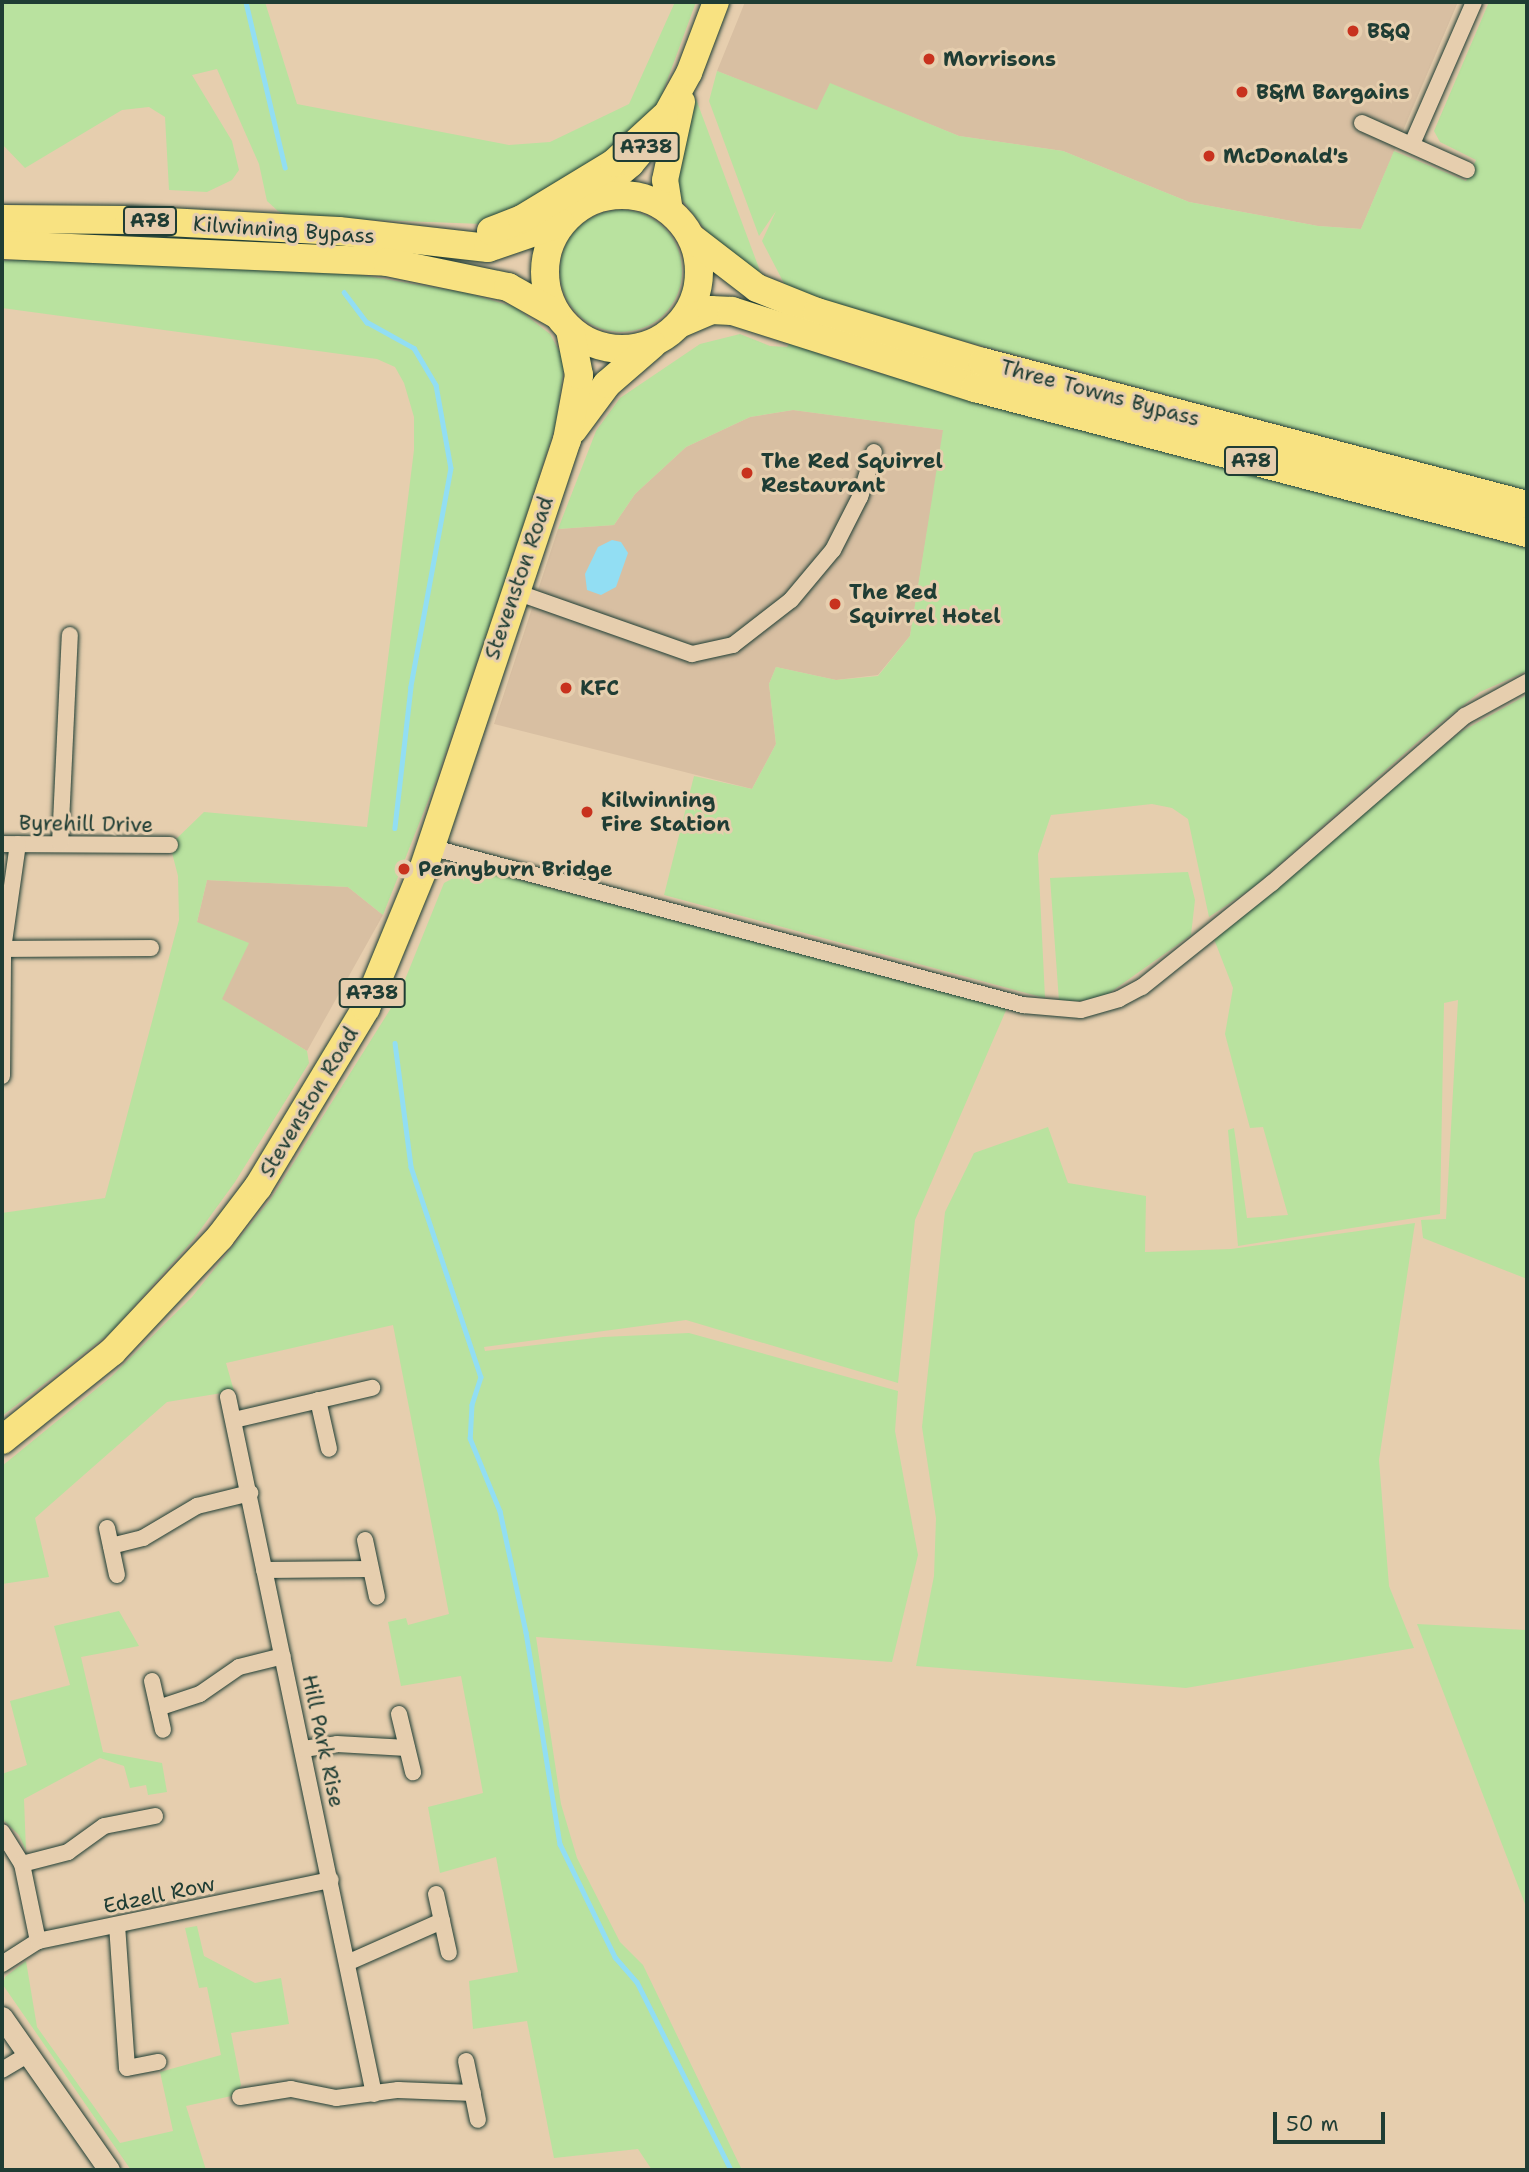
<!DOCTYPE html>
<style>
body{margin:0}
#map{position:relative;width:1529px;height:2172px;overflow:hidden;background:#e6ceae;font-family:"Shantell Sans",sans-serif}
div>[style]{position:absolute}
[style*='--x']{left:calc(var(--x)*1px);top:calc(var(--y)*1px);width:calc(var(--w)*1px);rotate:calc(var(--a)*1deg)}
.built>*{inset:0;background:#d8bfa2}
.green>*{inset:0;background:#b9e29f}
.round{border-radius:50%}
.water>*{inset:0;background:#92def3}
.stream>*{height:4.5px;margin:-2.25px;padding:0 2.25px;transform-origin:2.25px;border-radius:2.25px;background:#92def3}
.roads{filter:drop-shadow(0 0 2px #1f3d34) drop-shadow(0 0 2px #1f3d34)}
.minor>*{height:16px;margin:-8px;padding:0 8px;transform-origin:8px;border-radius:8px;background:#e6ceae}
.tertiary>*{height:21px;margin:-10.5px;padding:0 10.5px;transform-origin:10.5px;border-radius:10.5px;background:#e6ceae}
.primary>*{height:26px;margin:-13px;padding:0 13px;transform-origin:13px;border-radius:13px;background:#f8e281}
.trunk>*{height:28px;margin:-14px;padding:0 14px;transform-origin:14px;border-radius:14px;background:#f8e281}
.trunk>.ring{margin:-14px;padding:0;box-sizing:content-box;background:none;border:28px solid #f8e281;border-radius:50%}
.dots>*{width:19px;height:19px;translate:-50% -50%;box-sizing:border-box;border:4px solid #e6ceae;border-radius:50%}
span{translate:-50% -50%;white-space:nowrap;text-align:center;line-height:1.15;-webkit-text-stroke:6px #e6ceae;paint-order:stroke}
.shield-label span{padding:2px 5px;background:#e6ceae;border:2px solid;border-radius:5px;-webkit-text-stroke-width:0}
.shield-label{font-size:19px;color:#1f3d34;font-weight:700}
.poi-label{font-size:21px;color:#1f3d34;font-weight:700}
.left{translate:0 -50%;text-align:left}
.street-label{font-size:21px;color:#1f3d34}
.frame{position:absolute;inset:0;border:4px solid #1f3d34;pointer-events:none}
.scale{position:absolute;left:1273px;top:2112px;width:112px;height:32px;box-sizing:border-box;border:4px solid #1f3d34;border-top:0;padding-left:9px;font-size:21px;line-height:24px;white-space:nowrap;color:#1f3d34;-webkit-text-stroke:5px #e6ceae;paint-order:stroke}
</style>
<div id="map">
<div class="built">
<div style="clip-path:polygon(745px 2px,1458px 2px,1361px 229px,1318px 226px,1189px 202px,1063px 151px,959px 136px,830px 84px,817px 111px,717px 71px)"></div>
<div style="clip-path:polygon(793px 410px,944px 430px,910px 636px,878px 675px,836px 680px,776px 667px,769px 684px,776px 744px,752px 789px,494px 724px,558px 529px,614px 525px,635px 494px,686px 447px,750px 417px)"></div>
<div style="clip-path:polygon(207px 880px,348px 887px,383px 915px,307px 1051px,221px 999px,197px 922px)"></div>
</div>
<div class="green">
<div style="clip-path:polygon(2px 2px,265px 2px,297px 104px,509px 145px,550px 142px,629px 104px,675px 2px,696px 2px,657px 108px,602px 164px,483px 224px,292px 217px,278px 211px,267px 201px,259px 164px,217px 69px,192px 75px,232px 141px,239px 170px,232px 180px,207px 192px,169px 190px,165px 117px,149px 107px,122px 110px,25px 168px,2px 144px)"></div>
<div style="clip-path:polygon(1489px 2px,1527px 2px,1527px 491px,821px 303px,787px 289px,762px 241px,776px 211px,759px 236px,709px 101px,717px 71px,817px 110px,830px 83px,959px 136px,1063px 151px,1189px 202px,1318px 226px,1361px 229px,1394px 151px,1466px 181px,1476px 160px,1440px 142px,1434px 131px)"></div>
<div style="clip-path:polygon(696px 99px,763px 279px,714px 241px,676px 192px,681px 145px)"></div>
<div class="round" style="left:560px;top:210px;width:122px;height:122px"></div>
<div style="clip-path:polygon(65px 256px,361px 275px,466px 293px,515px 307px,550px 334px,565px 362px,555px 427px,508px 571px,437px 778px,383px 915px,348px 887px,207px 880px,197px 922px,249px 943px,222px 999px,307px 1051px,309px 1063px,235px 1182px,193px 1240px,110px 1333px,2px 1416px,2px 1213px,105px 1198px,179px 920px,178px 876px,170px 845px,204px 812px,367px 827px,414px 450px,414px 417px,404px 383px,395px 367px,377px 359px,2px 308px,2px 261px)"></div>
<div style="clip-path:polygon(740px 334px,770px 346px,787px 347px,790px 343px,853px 366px,1527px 548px,1527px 671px,1480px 692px,1425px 735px,1255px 886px,1209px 917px,1188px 819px,1172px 808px,1152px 804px,1051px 815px,1038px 854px,1045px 998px,664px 895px,694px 776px,752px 789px,776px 744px,769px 684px,776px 667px,836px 680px,878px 676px,910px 636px,943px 430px,793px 410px,750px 417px,686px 447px,635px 494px,614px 525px,558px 529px,596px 431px,620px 398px,700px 344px)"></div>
<div style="clip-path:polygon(1527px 695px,1527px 1279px,1423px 1238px,1421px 1220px,1446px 1219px,1458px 1000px,1444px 1003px,1440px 1214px,1238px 1246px,1228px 1130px,1234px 1128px,1247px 1218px,1288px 1215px,1263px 1127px,1250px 1128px,1225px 1034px,1233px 988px,1214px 939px,1459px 733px)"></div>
<div style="clip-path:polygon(481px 870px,1007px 1008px,915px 1220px,898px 1383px,686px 1320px,484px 1347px,485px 1351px,603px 1337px,689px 1333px,898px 1391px,895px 1431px,918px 1555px,892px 1662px,536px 1637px,561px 1804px,577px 1858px,620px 1942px,643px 1965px,742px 2170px,652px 2170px,638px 2149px,554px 2158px,527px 2021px,473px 2029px,469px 1981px,518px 1972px,496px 1857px,440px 1873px,428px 1807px,483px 1793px,461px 1676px,401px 1686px,388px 1622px,406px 1618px,408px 1625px,449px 1614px,393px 1325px,226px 1363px,234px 1391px,167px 1402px,35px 1518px,49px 1577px,2px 1584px,2px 1466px,111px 1377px,192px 1297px,271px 1199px,398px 997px,444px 883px,461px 874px)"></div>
<div style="clip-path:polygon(1188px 872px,1195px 900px,1191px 935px,1108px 994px,1081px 1001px,1059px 1001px,1050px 878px)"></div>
<div style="clip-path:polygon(1048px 1127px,1068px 1183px,1146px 1196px,1145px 1252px,1231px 1249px,1415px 1223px,1379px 1460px,1389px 1586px,1414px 1648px,1186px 1688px,916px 1666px,934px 1576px,936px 1518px,922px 1427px,945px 1212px,974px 1153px)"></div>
<div style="clip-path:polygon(119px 1611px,139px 1646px,81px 1657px,103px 1752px,162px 1763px,167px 1792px,148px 1795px,146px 1785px,130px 1788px,124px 1766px,100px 1758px,24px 1799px,26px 1851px,19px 1835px,2px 1819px,2px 1774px,27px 1765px,10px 1701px,70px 1685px,54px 1626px)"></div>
<div style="clip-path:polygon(1417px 1624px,1527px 1630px,1527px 1909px)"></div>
<div style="clip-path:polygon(197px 1926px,204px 1956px,255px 1983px,281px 1978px,289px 2024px,231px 2033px,241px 2085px,236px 2095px,186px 2106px,206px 2170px,131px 2170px,3px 1985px,5px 1977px,26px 1961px,37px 2027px,120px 2143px,173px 2131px,160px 2072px,221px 2055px,207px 1987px,199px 1988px,185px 1928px)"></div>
</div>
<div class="water">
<div style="clip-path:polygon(612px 540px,621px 542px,628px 553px,616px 587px,601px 595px,587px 590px,585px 574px,598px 547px)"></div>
</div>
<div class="stream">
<div style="--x:246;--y:2;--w:170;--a:76.7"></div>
<div style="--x:344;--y:292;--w:38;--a:53"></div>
<div style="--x:367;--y:322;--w:54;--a:29"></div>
<div style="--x:414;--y:348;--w:43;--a:59.3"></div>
<div style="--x:436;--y:385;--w:84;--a:79.8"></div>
<div style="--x:451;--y:468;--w:223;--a:100.4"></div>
<div style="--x:411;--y:687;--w:142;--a:96.5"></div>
<div style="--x:395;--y:1043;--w:125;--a:82.6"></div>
<div style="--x:411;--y:1167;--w:221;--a:71.6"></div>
<div style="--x:481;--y:1377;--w:29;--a:108"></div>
<div style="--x:472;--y:1405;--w:33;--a:93"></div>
<div style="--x:470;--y:1438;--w:79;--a:67.7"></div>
<div style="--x:500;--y:1511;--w:124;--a:77.9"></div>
<div style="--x:526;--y:1632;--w:215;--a:80.9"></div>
<div style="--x:560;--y:1844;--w:126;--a:64"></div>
<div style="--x:615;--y:1957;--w:33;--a:49"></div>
<div style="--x:637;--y:1982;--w:210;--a:63.4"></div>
</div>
<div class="roads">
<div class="minor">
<div style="--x:1362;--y:123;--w:115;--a:24.1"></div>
<div style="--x:1412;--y:144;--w:155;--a:-66.4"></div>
<div style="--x:513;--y:591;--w:190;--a:19.4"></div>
<div style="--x:692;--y:654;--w:42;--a:-12.4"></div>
<div style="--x:733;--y:645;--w:73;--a:-37.8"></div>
<div style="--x:791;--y:600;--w:65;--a:-50"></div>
<div style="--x:833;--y:550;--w:59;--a:-63"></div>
<div style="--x:860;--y:497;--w:47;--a:-72.7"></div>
<div style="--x:2;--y:844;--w:168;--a:0.3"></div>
<div style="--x:60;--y:844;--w:209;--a:-87.3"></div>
<div style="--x:430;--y:847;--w:614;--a:14.92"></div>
<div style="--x:1023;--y:1005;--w:58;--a:4.9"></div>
<div style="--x:1081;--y:1010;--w:40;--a:-16"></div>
<div style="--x:1119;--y:999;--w:26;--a:-28"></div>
<div style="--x:1142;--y:987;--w:166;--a:-38.7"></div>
<div style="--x:1272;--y:883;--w:255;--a:-40.9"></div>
<div style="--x:1465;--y:716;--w:71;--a:-28.7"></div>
<div style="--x:3;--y:949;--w:148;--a:-0.4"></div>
<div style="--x:2;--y:1076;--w:127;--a:-89.5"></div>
<div style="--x:3;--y:949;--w:106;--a:-81.9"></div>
<div style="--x:228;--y:1397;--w:712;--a:78.17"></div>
<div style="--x:318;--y:1400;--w:50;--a:77.3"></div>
<div style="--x:234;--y:1420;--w:142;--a:-13.1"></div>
<div style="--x:107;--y:1528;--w:48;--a:78"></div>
<div style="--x:365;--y:1540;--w:58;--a:78.1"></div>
<div style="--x:111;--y:1546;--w:33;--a:-14"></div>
<div style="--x:143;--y:1538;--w:63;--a:-30.7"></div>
<div style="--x:197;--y:1506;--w:55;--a:-13.8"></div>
<div style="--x:264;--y:1570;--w:106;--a:-0.5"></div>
<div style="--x:152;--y:1681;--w:50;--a:77.3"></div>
<div style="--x:158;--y:1708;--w:44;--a:-18.4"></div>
<div style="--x:200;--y:1694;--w:47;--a:-34.7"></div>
<div style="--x:239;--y:1667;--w:45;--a:-14"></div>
<div style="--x:399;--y:1714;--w:60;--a:76.4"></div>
<div style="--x:303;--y:1749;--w:34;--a:-8"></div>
<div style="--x:337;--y:1744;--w:70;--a:3.3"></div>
<div style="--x:2;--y:1832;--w:38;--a:58"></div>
<div style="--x:22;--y:1864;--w:79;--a:78.3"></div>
<div style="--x:22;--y:1864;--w:48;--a:-14.6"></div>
<div style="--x:68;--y:1852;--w:44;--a:-35.8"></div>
<div style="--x:104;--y:1826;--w:52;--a:-11.1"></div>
<div style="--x:436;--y:1894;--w:60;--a:77.6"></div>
<div style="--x:117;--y:1925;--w:143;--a:86"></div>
<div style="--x:127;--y:2068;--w:32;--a:-11"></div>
<div style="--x:347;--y:1963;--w:104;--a:-23.9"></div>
<div style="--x:2;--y:1964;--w:43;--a:-32.6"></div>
<div style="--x:38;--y:1941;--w:299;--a:-11.8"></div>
<div style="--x:466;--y:2061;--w:60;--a:78.5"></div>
<div style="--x:2;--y:2070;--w:31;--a:-31"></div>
<div style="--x:240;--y:2097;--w:52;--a:-8.9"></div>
<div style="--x:291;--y:2089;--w:46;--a:11.3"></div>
<div style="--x:336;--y:2098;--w:63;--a:-7.4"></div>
<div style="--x:398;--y:2090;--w:75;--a:2.3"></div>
</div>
<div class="tertiary">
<div style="--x:2;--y:2017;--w:187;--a:55"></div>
</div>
<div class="primary">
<div style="--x:582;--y:205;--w:64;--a:-39.9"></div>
<div style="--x:631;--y:164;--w:34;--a:-50"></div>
<div style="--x:653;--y:138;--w:74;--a:-61"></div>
<div style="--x:689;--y:73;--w:76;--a:-69.2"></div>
<div style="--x:670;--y:211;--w:31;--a:-99"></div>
<div style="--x:665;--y:180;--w:80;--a:-77.7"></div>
</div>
<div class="trunk">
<div class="ring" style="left:545px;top:195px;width:126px;height:126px"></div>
<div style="--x:2;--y:219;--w:127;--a:0.5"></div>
<div style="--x:129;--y:220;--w:210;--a:3"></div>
<div style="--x:339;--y:231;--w:150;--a:6.5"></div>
<div style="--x:488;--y:248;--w:77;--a:-18.9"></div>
<div style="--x:491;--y:231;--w:33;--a:-21"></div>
<div style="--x:522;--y:219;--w:108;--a:-31.3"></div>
<div style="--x:614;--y:163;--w:68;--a:-42.6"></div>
<div style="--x:692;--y:238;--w:82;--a:37.6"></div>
<div style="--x:757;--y:288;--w:65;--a:21.8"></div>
<div style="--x:817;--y:312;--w:173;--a:16.8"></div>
<div style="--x:983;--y:362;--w:562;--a:14.73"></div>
<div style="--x:2;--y:245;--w:385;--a:2.5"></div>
<div style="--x:387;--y:262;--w:124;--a:11.7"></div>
<div style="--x:508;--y:287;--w:55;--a:29.4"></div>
<div style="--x:681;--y:323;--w:33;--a:-23"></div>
<div style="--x:711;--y:310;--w:21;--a:3"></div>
<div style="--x:732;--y:311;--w:255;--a:17.6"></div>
<div style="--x:975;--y:388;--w:571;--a:14.72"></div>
<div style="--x:573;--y:430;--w:57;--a:-53.5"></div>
<div style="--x:607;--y:384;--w:60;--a:-40.9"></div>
<div style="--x:2;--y:1440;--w:141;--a:-38.7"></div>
<div style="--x:112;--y:1352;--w:158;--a:-46.8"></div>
<div style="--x:220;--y:1237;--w:63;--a:-52.8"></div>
<div style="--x:258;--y:1187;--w:209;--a:-58.9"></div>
<div style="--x:366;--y:1008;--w:149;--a:-67.6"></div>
<div style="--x:423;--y:870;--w:453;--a:-71.5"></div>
<div style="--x:567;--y:440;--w:66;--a:-79.5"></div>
<div style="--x:579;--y:375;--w:46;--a:-101.3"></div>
</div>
</div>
<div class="dots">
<div style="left:1353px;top:31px;background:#c8321e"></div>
<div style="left:929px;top:59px;background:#c8321e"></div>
<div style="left:1242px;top:92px;background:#c8321e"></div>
<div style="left:1209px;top:156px;background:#c8321e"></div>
<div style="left:747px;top:473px;background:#c8321e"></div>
<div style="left:835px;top:604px;background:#c8321e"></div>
<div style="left:566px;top:688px;background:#c8321e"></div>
<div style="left:587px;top:812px;background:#c8321e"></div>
<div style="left:404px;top:869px;background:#c8321e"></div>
</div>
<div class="shield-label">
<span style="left:646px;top:147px">A738</span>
<span style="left:150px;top:221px">A78</span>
<span style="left:1251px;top:461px">A78</span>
<span style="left:372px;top:993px">A738</span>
</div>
<div class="poi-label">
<span class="left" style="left:1367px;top:31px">B&amp;Q</span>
<span class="left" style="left:943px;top:59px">Morrisons</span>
<span class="left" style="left:1256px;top:92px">B&amp;M Bargains</span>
<span class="left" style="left:1223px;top:156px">McDonald's</span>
<span class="left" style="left:761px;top:473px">The Red Squirrel<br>Restaurant</span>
<span class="left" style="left:849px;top:604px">The Red<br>Squirrel Hotel</span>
<span class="left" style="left:580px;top:688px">KFC</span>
<span class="left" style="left:601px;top:812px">Kilwinning<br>Fire Station</span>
<span class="left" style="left:418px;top:869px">Pennyburn Bridge</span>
</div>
<div class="street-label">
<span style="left:284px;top:230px;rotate:4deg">Kilwinning Bypass</span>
<span style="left:1100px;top:393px;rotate:15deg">Three Towns Bypass</span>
<span style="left:519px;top:578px;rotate:-71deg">Stevenston Road</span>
<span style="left:86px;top:824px;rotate:1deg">Byrehill Drive</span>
<span style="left:309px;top:1102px;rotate:-59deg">Stevenston Road</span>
<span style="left:323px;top:1741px;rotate:78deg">Hill Park Rise</span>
<span style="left:159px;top:1895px;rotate:-12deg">Edzell Row</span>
</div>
<div class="frame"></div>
<div class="scale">50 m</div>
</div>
